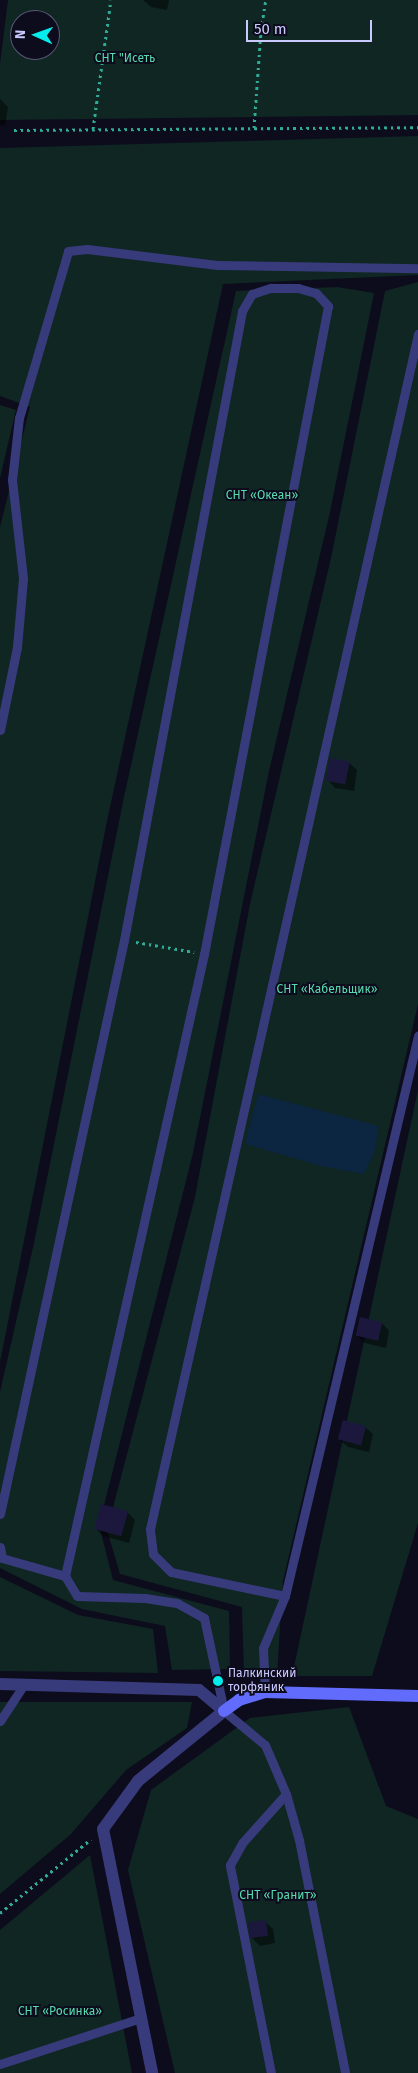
<!DOCTYPE html>
<meta charset="utf-8">
<style>
body{margin:0}
#map{position:relative;width:418px;height:2073px;overflow:hidden;background:#0d0c1d;font-family:"Fira Sans",sans-serif}
div>[style]{position:absolute}
[style*='--x']{left:calc(var(--x)*1px);top:calc(var(--y)*1px);width:calc(var(--w)*1px);rotate:calc(var(--a)*1deg)}
.green>*{inset:0;background:#0f2623}
.water>*{inset:0;background:#0c2540}
.shadow>*{inset:0;background:#0007}
.building>*{inset:0;background:#1c183d;transform-origin:0 0}
.path>*{height:3px;margin-top:-1.5px;transform-origin:0;background:repeating-linear-gradient(90deg,#2fab98 0 2.5px,transparent 0 6.5px)}
.lane>*{height:9px;margin:-4.5px;padding:0 4.5px;transform-origin:4.5px;border-radius:4.5px;background:#383b7b}
.street>*{height:12px;margin:-6px;padding:0 6px;transform-origin:6px;border-radius:6px;background:#383b7b}
.secondary>*{height:12px;margin:-6px;padding:0 6px;transform-origin:6px;border-radius:6px;background:#626cfc}
.dots>*{width:14px;height:14px;translate:-50% -50%;box-sizing:border-box;border:2px solid #0d0c1d;border-radius:50%}
span{translate:-50% -50%;white-space:nowrap;text-align:center;line-height:1.15;-webkit-text-stroke:4px #0d0c1d;paint-order:stroke}
.park-label{font-size:12px;color:#57dbae}
.poi-label{font-size:12px;color:#cac9fe}
.left{translate:0 -50%;text-align:left}
.north{position:absolute;left:10px;top:10px;width:50px;height:50px;box-sizing:border-box;background:#0d0c1d;border:1px solid #595877;border-radius:50%;rotate:272deg;font-size:14px;font-weight:700;line-height:20px;text-align:center;color:#cac9fe}
.north::after{content:'';display:block;margin:auto;width:18px;height:22px;background:#05eced;clip-path:polygon(50% 0,100% 100%,50% 72%,0 100%)}
.scale{position:absolute;left:246px;top:20px;width:126px;height:22px;box-sizing:border-box;border:2px solid #cac9fe;border-top:0;padding-left:6px;font-size:15px;line-height:18px;white-space:nowrap;color:#cac9fe;-webkit-text-stroke:4px #0d0c1d;paint-order:stroke}
</style>
<div id="map">
<div class="green">
<div style="clip-path:polygon(evenodd,8px 0,418px 0,418px 115px,0 120px,0 64px,8px 0,20px 20px,50px 20px,50px 50px,20px 50px,20px 20px)"></div>
<div style="clip-path:polygon(418px 136px,418px 275px,223px 284px,107px 821px,0 1362px,0 527px,30px 407px,0 396px,0 148px)"></div>
<div style="clip-path:polygon(418px 282px,418px 1004px,283px 1581px,277px 1674px,244px 1673px,242px 1607px,120px 1574px,107px 1530px,195px 1197px,250px 904px,331px 558px,385px 291px)"></div>
<div style="clip-path:polygon(337px 287px,374px 293px,330px 512px,269px 771px,193px 1153px,99px 1525px,113px 1580px,229px 1611px,230px 1669px,172px 1670px,165px 1626px,82px 1609px,0 1568px,0 1392px,34px 1243px,124px 797px,236px 291px)"></div>
<div style="clip-path:polygon(0 405px,16px 410px,0 478px)"></div>
<div style="clip-path:polygon(418px 1090px,418px 1523px,372px 1676px,292px 1676px)"></div>
<div style="clip-path:polygon(0 1577px,78px 1615px,153px 1629px,158px 1673px,0 1671px)"></div>
<div style="clip-path:polygon(0 1702px,192px 1702px,187px 1728px,126px 1770px,71px 1834px,0 1894px)"></div>
<div style="clip-path:polygon(349px 1707px,386px 1806px,418px 1819px,418px 2073px,175px 2073px,128px 1870px,151px 1790px,250px 1718px)"></div>
<div style="clip-path:polygon(90px 1855px,132px 2073px,0 2073px,0 1930px)"></div>
</div>
<div class="water">
<div style="clip-path:polygon(258px 1094px,379px 1126px,374px 1153px,364px 1174px,321px 1166px,245px 1144px)"></div>
</div>
<div class="shadow">
<div style="clip-path:polygon(143px 0,169px 0,167px 10px,151px 7px)"></div>
<div style="clip-path:polygon(0 99px,8px 107px,5px 126px,0 125px)"></div>
<div style="clip-path:polygon(349px 763px,357px 770px,354px 791px,335px 788px,328px 780px)"></div>
<div style="clip-path:polygon(382px 1323px,389px 1331px,386px 1348px,365px 1343px,357px 1336px)"></div>
<div style="clip-path:polygon(365px 1427px,373px 1434px,369px 1452px,348px 1447px,340px 1440px)"></div>
<div style="clip-path:polygon(127px 1512px,135px 1520px,129px 1543px,103px 1536px,96px 1529px)"></div>
<div style="clip-path:polygon(265px 1922px,273px 1929px,275px 1943px,260px 1946px,252px 1938px)"></div>
</div>
<div class="building">
<div style="left:330px;top:758px;width:20px;height:23px;rotate:11deg"></div>
<div style="left:360px;top:1317px;width:23px;height:19px;rotate:13deg"></div>
<div style="left:343px;top:1420px;width:24px;height:20px;rotate:15deg"></div>
<div style="left:101px;top:1504px;width:28px;height:26px;rotate:15deg"></div>
<div style="left:266px;top:1920px;width:16px;height:18px;rotate:83deg"></div>
</div>
<div class="path">
<div style="--x:254;--y:128;--w:98;--a:-85.9"></div>
<div style="--x:261;--y:30;--w:30;--a:-81"></div>
<div style="--x:93;--y:129;--w:130;--a:-82.1"></div>
<div style="--x:14;--y:130;--w:404;--a:-0.4"></div>
<div style="--x:136;--y:942;--w:59;--a:9.8"></div>
<div style="--x:0;--y:1913;--w:117;--a:-39.1"></div>
</div>
<div class="lane">
<div style="--x:0;--y:730;--w:85;--a:-78.4"></div>
<div style="--x:17;--y:647;--w:69;--a:-85"></div>
<div style="--x:23;--y:578;--w:99;--a:-96.4"></div>
<div style="--x:12;--y:480;--w:62;--a:-83.6"></div>
<div style="--x:19;--y:418;--w:174;--a:-73.6"></div>
<div style="--x:68;--y:251;--w:19;--a:-6"></div>
<div style="--x:87;--y:249;--w:131;--a:7"></div>
<div style="--x:217;--y:265;--w:201;--a:0.9"></div>
<div style="--x:0;--y:1514;--w:587;--a:-77.81"></div>
<div style="--x:124;--y:940;--w:640;--a:-79.37"></div>
<div style="--x:242;--y:311;--w:20;--a:-60"></div>
<div style="--x:252;--y:294;--w:20;--a:-18"></div>
<div style="--x:271;--y:288;--w:27;--a:0"></div>
<div style="--x:298;--y:288;--w:19;--a:16"></div>
<div style="--x:316;--y:293;--w:18;--a:47"></div>
<div style="--x:328;--y:306;--w:660;--a:100.83"></div>
<div style="--x:204;--y:954;--w:637;--a:102.6"></div>
<div style="--x:65;--y:1576;--w:23;--a:59"></div>
<div style="--x:77;--y:1596;--w:68;--a:1.7"></div>
<div style="--x:145;--y:1598;--w:32;--a:9"></div>
<div style="--x:177;--y:1603;--w:31;--a:29"></div>
<div style="--x:204;--y:1618;--w:95;--a:77.9"></div>
<div style="--x:224;--y:1711;--w:53;--a:39.7"></div>
<div style="--x:265;--y:1745;--w:53;--a:66.8"></div>
<div style="--x:286;--y:1794;--w:48;--a:74.2"></div>
<div style="--x:299;--y:1840;--w:237;--a:78.8"></div>
<div style="--x:0;--y:1547;--w:11;--a:80"></div>
<div style="--x:2;--y:1558;--w:66;--a:15.9"></div>
<div style="--x:285;--y:1596;--w:116;--a:-168.1"></div>
<div style="--x:171;--y:1572;--w:25;--a:-135"></div>
<div style="--x:153;--y:1554;--w:25;--a:-97"></div>
<div style="--x:150;--y:1529;--w:1225;--a:-77.36"></div>
<div style="--x:265;--y:1692;--w:44;--a:-92.6"></div>
<div style="--x:263;--y:1648;--w:56;--a:-67.1"></div>
<div style="--x:285;--y:1596;--w:576;--a:-76.64"></div>
<div style="--x:0;--y:1721;--w:42;--a:-56.7"></div>
<div style="--x:0;--y:2064;--w:148;--a:-18.1"></div>
<div style="--x:271;--y:2073;--w:212;--a:-101.2"></div>
<div style="--x:230;--y:1865;--w:26;--a:-61"></div>
<div style="--x:243;--y:1842;--w:64;--a:-48.1"></div>
</div>
<div class="street">
<div style="--x:0;--y:1684;--w:199;--a:1.7"></div>
<div style="--x:199;--y:1690;--w:33;--a:40"></div>
<div style="--x:224;--y:1711;--w:111;--a:140.9"></div>
<div style="--x:138;--y:1781;--w:59;--a:126.1"></div>
<div style="--x:103;--y:1829;--w:249;--a:78.6"></div>
</div>
<div class="secondary">
<div style="--x:224;--y:1711;--w:19;--a:-36"></div>
<div style="--x:239;--y:1700;--w:27;--a:-17"></div>
<div style="--x:265;--y:1692;--w:153;--a:1.5"></div>
</div>
<div class="dots">
<div style="left:218px;top:1681px;background:#05eced"></div>
</div>
<div class="park-label">
<span style="left:125px;top:59px">СНТ "Исеть</span>
<span style="left:262px;top:496px">СНТ «Океан»</span>
<span style="left:327px;top:990px">СНТ «Кабельщик»</span>
<span style="left:278px;top:1896px">СНТ «Гранит»</span>
<span style="left:60px;top:2012px">СНТ «Росинка»</span>
</div>
<div class="poi-label">
<span class="left" style="left:228px;top:1681px">Палкинский<br>торфяник</span>
</div>
<div class="north">N</div>
<div class="scale">50 m</div>
</div>
